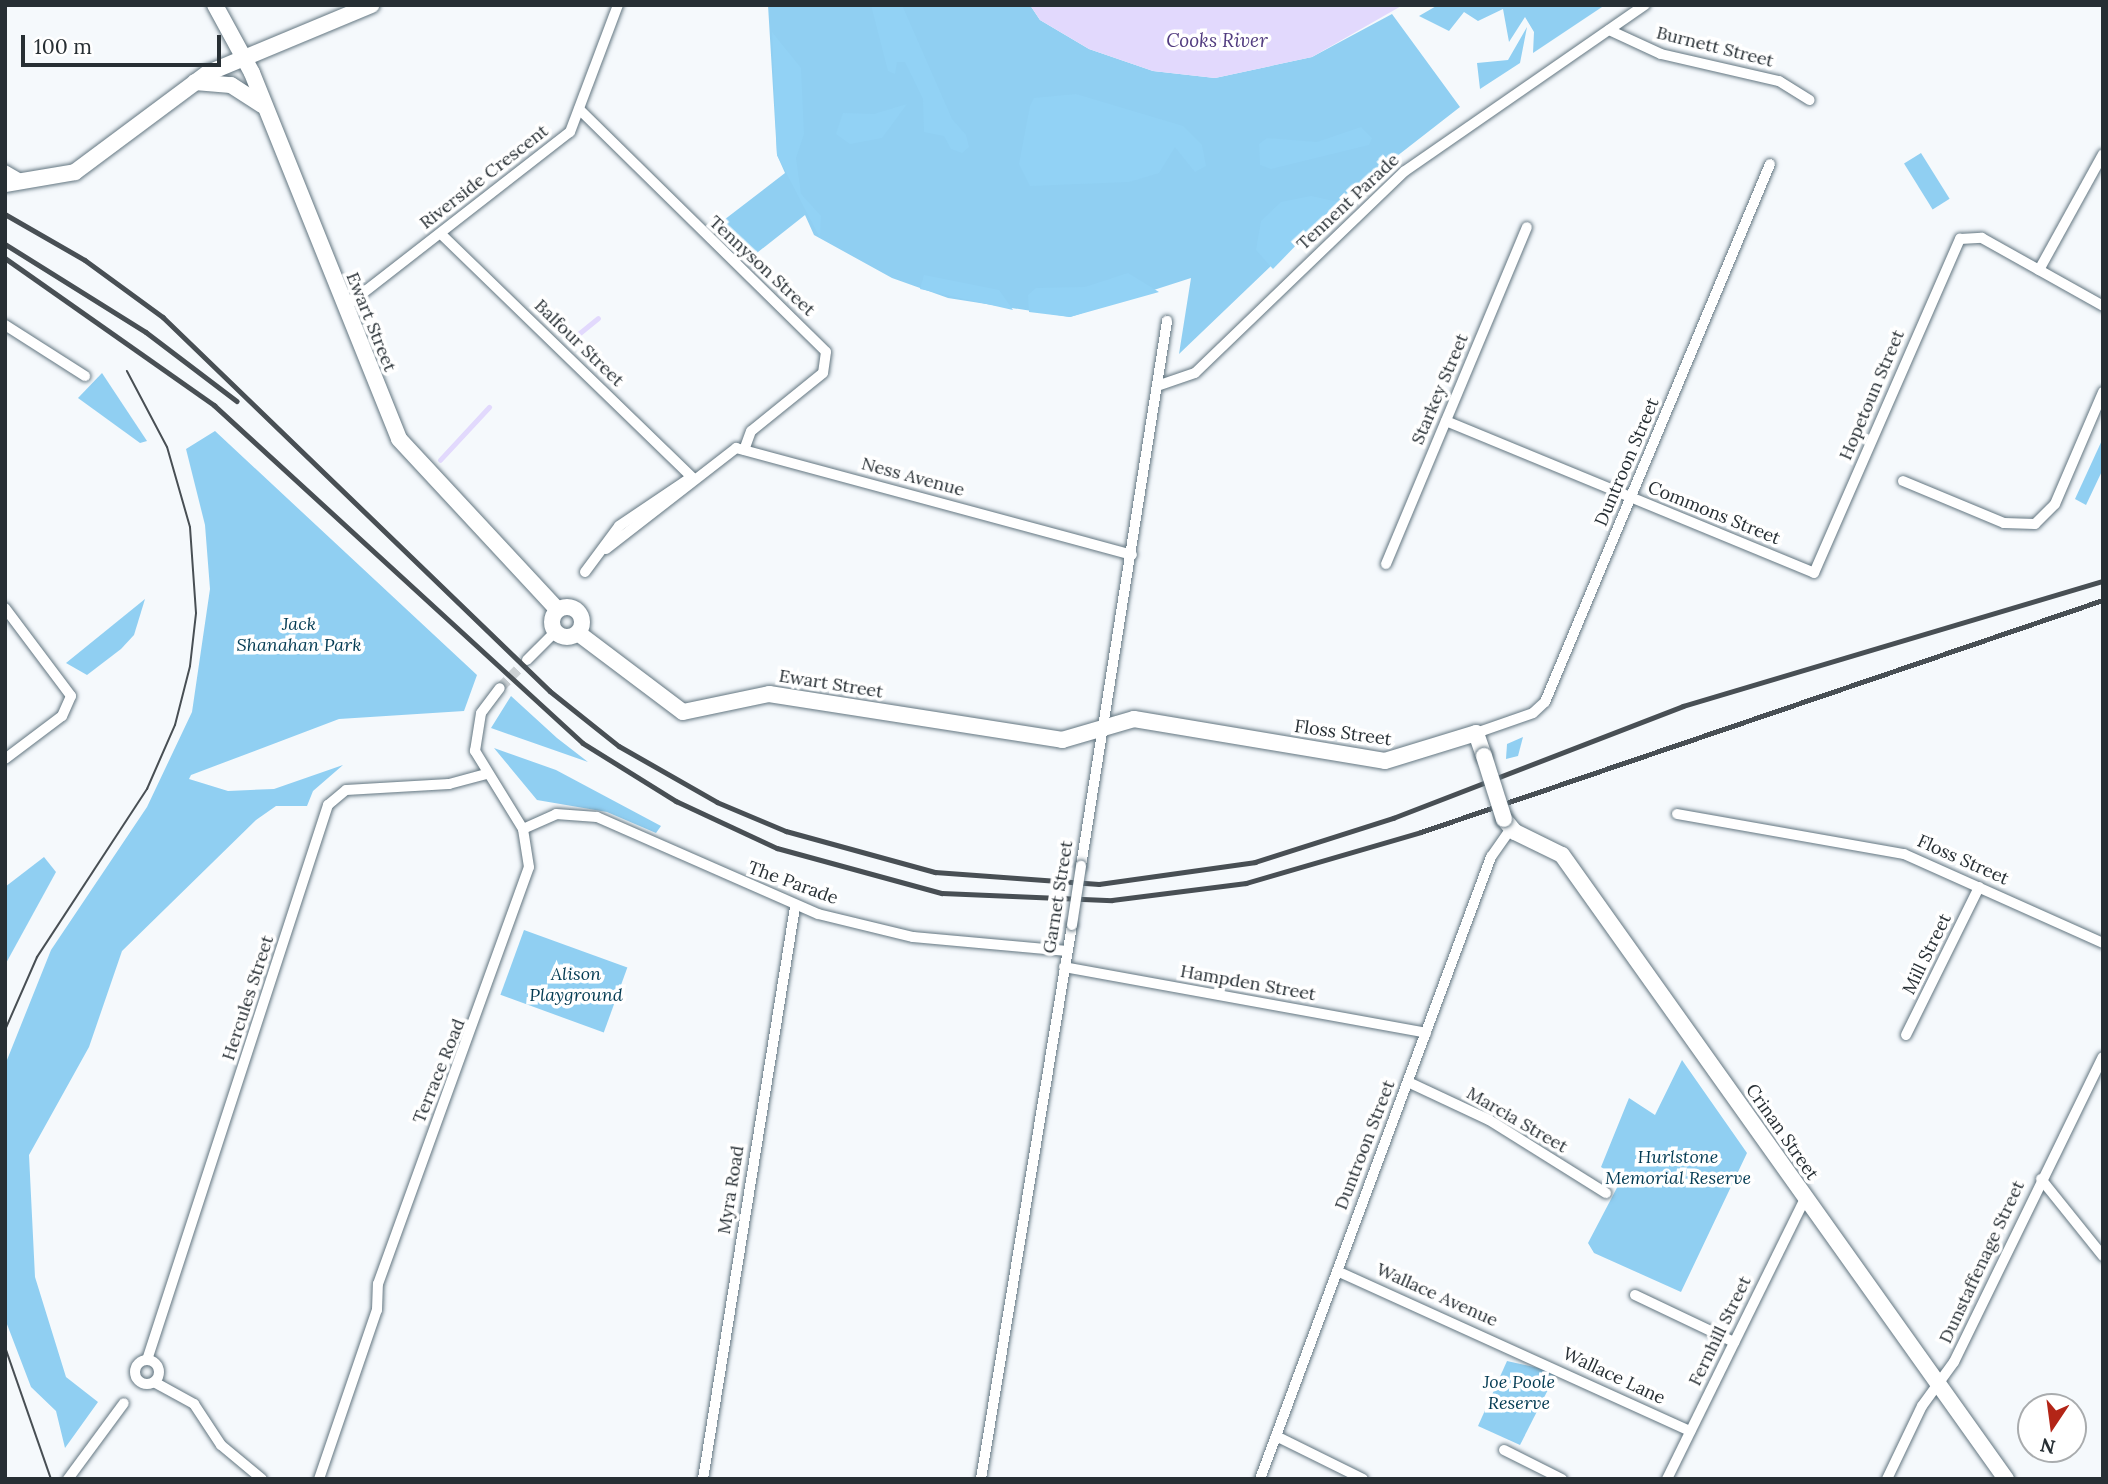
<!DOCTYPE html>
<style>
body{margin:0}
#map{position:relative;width:2108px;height:1484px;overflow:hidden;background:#f5f9fc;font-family:Lora,serif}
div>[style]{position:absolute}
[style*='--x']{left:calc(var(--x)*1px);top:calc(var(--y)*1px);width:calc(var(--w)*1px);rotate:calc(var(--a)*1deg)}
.green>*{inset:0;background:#90cff2;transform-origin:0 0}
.forest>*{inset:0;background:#92d2f5}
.water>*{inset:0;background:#e2d9fd}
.stream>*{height:4.5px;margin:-2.25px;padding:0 2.25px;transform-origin:2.25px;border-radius:2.25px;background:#e2d9fd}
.street-tunnel>*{height:10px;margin-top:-5px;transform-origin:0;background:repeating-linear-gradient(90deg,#ccd1d4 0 10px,transparent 0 15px)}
.roads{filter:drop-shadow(0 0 2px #637681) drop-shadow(0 0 2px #637681)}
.street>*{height:10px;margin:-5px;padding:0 5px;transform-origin:5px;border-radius:5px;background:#fff}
.street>.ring{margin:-5px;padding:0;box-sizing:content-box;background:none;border:10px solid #fff;border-radius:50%}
.secondary>*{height:16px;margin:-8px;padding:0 8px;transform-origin:8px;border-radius:8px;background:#fff}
.secondary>.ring{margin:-8px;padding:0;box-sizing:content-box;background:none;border:16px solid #fff;border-radius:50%}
.tram>*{height:2px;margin:-1px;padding:0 1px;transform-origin:1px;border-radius:1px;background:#484f54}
.rail>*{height:4.5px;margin:-2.25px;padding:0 2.25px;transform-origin:2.25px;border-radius:2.25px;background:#484f54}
.bridges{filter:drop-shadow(0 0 2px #637681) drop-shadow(0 0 2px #637681)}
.street-bridge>*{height:10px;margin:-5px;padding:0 5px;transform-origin:5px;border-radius:5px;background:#fff}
.secondary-bridge>*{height:16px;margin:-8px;padding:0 8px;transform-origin:8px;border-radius:8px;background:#fff}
span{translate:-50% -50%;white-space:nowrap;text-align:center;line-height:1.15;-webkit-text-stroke:7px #fff;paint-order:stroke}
.street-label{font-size:18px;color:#272f34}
.park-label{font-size:18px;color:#033b53;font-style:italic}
.water-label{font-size:19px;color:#513b7f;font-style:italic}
.frame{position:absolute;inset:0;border:7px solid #272f34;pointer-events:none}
.north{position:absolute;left:2017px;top:1393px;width:70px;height:70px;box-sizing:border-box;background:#fff;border:2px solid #a9acae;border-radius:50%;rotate:193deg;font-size:19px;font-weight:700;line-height:28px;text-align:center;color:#272f34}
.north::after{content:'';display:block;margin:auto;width:24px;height:32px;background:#b32517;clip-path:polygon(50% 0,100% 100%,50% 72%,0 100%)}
.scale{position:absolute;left:21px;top:35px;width:200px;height:32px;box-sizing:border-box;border:4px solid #272f34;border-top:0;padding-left:9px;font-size:21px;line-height:24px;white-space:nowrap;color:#272f34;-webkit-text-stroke:5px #fff;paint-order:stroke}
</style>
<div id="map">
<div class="green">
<div style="clip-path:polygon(768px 5px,1030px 5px,1040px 20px,1089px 49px,1153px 71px,1215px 78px,1312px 57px,1392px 14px,1460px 107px,1338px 202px,1179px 354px,1191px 278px,1070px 317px,948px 298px,892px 278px,814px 235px,805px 215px,753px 256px,720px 223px,785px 173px,777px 155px)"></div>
<div style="clip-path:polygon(1438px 5px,1605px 5px,1533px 53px,1534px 32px,1525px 17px,1509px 42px,1503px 9px,1478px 21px,1464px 12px,1449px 31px,1419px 16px)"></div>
<div style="clip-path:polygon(1527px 27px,1520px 63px,1480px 89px,1477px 63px,1508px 60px)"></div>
<div style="left:1921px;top:153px;width:54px;height:20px;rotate:58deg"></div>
<div style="clip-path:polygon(102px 373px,147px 441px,140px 443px,78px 398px)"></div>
<div style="clip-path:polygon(215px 431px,477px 675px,464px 711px,339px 719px,191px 775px,189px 779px,228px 791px,274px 789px,343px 765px,313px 791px,307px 806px,276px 806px,256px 820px,122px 951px,89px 1047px,29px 1155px,35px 1277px,66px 1377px,98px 1402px,65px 1448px,56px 1411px,31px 1387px,5px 1319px,5px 1065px,51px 950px,147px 807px,192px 712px,210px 589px,205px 525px,186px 449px)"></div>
<div style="clip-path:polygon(2103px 438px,2103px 469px,2086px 505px,2075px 499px)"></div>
<div style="clip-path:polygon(145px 599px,134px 635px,121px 649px,87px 675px,66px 663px)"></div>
<div style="clip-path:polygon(511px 696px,557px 738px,588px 762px,491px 728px)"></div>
<div style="clip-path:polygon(1523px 737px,1518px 756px,1506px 759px,1507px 744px)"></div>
<div style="clip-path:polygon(494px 748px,556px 770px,661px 826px,656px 833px,607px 812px,537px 800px)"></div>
<div style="clip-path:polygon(44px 857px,56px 872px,5px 965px,5px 887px)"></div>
<div style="left:524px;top:930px;width:110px;height:69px;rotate:20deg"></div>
<div style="clip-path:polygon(1682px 1060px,1747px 1153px,1681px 1292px,1594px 1253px,1588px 1243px,1621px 1180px,1601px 1167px,1629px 1098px,1655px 1115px)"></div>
<div style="clip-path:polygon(1507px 1361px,1557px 1372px,1520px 1445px,1478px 1426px)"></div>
</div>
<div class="forest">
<div style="clip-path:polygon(871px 5px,902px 5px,952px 119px,966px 135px,969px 147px,962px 153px,951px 149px,944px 136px,924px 132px,923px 99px,905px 62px,897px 62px,895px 74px,888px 71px)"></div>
<div style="clip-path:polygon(772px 32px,801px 68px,804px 134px,796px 158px,801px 194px,821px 216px,820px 238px,777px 155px)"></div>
<div style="clip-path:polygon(1076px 94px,1183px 126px,1202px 145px,1206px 166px,1195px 172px,1175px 147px,1159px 173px,1129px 182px,1030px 186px,1019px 164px,1030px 106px,1034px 98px)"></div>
<div style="clip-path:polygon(907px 104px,882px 138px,850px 144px,836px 134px,843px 113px,874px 114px)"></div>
<div style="clip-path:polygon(1361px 127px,1372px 138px,1369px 145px,1271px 169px,1260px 165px,1259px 144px,1267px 138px,1317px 142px)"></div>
<div style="clip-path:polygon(1311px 196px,1338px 202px,1273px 269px,1256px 250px,1261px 221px,1281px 202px)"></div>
<div style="clip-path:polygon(1128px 273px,1159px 292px,1070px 317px,1029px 312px,1028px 295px,1036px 288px,1085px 287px)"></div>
<div style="clip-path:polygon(924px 275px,999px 290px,1013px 310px,920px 289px)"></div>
</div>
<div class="water">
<div style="clip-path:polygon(1030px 5px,1403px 5px,1312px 57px,1215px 78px,1153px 71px,1089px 49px,1040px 20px)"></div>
</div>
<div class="stream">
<div style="--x:576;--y:336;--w:28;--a:-39"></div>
<div style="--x:440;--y:460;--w:72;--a:-47.2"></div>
</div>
<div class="street-tunnel">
<div style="--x:500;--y:688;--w:39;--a:-46"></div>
</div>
<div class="roads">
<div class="street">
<div style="--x:1609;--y:30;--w:57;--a:24.8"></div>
<div style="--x:1661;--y:54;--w:121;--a:12.9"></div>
<div style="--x:1779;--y:81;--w:36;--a:32"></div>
<div style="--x:579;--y:109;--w:346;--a:44.5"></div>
<div style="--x:826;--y:352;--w:21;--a:98"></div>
<div style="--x:823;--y:373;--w:92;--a:141.1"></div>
<div style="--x:751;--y:431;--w:20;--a:110"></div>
<div style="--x:5;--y:170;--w:22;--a:30"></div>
<div style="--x:441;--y:234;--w:349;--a:44.1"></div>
<div style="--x:2039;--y:270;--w:132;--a:-61.1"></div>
<div style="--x:345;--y:307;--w:285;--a:-37.9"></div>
<div style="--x:570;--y:132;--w:136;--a:-69.3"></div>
<div style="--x:5;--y:325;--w:95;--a:32.5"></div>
<div style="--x:1157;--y:386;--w:40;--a:-18.9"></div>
<div style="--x:1195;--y:373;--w:291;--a:-43.9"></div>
<div style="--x:1405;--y:171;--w:292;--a:-34.7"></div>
<div style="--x:1446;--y:421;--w:398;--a:22.4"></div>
<div style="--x:1814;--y:573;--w:365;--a:-66.4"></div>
<div style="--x:1960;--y:239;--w:22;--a:-3"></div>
<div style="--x:1982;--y:238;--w:139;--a:29.3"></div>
<div style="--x:1903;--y:481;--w:109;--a:22.6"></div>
<div style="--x:2004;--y:523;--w:31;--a:2"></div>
<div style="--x:2035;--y:524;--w:28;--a:-45"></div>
<div style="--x:2055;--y:504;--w:122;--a:-66.8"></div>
<div style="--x:606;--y:549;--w:165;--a:-37.8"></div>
<div style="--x:736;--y:448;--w:410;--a:15.1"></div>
<div style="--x:1386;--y:564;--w:365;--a:-67.3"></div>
<div style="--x:585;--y:572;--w:57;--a:-53.5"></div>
<div style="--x:619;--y:526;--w:82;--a:-34.1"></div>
<div style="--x:5;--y:608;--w:110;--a:53.1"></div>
<div style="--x:71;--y:696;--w:22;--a:114"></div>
<div style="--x:62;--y:716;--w:71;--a:143"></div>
<div style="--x:527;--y:660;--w:40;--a:-45"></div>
<div style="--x:1476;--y:733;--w:60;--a:-19.3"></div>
<div style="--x:1533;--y:713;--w:16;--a:-43"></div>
<div style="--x:1545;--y:702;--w:583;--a:-67.3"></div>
<div style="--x:1677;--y:814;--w:230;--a:10"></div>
<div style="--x:1904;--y:854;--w:218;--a:24.1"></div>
<div style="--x:523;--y:829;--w:36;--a:-24"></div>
<div style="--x:556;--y:814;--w:41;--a:4.2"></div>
<div style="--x:597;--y:817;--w:241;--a:23.7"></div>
<div style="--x:818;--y:914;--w:98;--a:13.6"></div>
<div style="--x:913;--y:937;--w:155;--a:5.2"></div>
<div style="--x:1081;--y:866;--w:552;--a:-81.03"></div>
<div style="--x:1064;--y:967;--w:368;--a:10.3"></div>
<div style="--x:1906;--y:1035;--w:165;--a:-63.7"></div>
<div style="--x:1408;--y:1082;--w:89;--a:25.1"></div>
<div style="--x:1489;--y:1120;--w:138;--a:32"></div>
<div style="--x:2041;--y:1179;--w:99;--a:51.2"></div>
<div style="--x:1337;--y:1271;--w:388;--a:24.4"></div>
<div style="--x:1635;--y:1295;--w:110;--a:25.4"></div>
<div style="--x:147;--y:1360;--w:584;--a:-71.94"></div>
<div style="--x:328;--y:805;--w:23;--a:-40"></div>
<div style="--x:346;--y:790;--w:103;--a:-3.3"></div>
<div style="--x:449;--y:784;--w:39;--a:-15"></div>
<div class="ring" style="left:135px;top:1360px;width:14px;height:14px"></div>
<div style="--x:154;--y:1382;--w:46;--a:28.8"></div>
<div style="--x:194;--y:1404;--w:49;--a:56.6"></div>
<div style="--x:221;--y:1445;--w:53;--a:39.7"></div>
<div style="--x:1276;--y:1436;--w:97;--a:26.3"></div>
<div style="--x:1504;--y:1450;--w:65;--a:26.6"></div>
<div style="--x:68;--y:1479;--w:94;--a:-53.6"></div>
<div style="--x:319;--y:1479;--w:179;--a:-71.1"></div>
<div style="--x:377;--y:1310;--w:26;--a:-88"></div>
<div style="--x:378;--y:1284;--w:443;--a:-70.1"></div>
<div style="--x:529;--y:867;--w:38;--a:-99"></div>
<div style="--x:523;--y:829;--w:92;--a:-121.6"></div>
<div style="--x:475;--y:751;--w:38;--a:-81"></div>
<div style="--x:481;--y:713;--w:31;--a:-53"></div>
<div style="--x:703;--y:1479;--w:579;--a:-80.86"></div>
<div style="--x:981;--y:1479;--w:561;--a:-80.67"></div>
<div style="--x:1260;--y:1479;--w:664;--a:-69.63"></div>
<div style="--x:1491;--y:857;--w:35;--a:-55"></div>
<div style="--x:1667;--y:1479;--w:313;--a:-63.8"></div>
<div style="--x:1887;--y:1479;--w:81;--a:-64.4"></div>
<div style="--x:1922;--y:1406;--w:54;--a:-54"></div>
<div style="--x:1954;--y:1362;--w:339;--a:-64"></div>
</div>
<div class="secondary">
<div style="--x:215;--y:5;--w:77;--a:61.4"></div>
<div style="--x:252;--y:73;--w:394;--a:68.1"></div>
<div style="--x:399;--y:439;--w:233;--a:47.1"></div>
<div style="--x:195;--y:82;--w:36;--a:5"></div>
<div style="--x:231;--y:85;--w:37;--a:33"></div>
<div style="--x:5;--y:184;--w:71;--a:-9.7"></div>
<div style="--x:75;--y:172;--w:166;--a:-36.7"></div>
<div style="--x:208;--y:73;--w:177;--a:-22.6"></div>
<div class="ring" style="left:552px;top:607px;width:14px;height:14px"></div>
<div style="--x:578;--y:633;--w:131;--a:37"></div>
<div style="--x:683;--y:712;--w:88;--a:-11.8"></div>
<div style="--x:769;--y:694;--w:297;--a:8.9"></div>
<div style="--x:1062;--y:740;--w:75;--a:-16.3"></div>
<div style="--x:1134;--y:719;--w:254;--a:9.5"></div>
<div style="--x:1385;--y:761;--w:95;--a:-17.1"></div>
<div style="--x:1476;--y:733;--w:24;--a:71"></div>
<div style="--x:1504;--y:819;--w:17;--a:50"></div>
<div style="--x:1515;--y:832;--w:52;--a:26.1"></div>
<div style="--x:1562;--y:855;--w:766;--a:54.57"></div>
</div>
</div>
<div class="tram">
<div style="--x:5;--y:1030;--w:80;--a:-66.3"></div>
<div style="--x:37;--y:957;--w:201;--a:-56.8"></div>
<div style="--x:147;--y:789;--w:70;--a:-66.4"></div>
<div style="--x:175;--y:725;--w:61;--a:-75.7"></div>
<div style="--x:190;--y:666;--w:53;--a:-83.5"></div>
<div style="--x:196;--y:613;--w:86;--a:-94"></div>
<div style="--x:190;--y:527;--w:83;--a:-106"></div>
<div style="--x:167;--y:447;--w:86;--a:-117.8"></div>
<div style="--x:5;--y:1347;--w:140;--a:70.8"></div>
</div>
<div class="rail">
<div style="--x:5;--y:214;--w:92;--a:29.9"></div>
<div style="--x:85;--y:260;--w:97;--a:36.2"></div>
<div style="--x:163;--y:317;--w:538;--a:44.02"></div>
<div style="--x:550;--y:691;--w:88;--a:38.6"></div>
<div style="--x:619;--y:746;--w:113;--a:29.7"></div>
<div style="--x:717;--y:802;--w:75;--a:22.8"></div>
<div style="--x:786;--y:831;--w:155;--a:15.4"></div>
<div style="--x:935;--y:872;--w:164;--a:4.2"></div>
<div style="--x:1099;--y:884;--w:158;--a:-8"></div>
<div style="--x:1255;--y:862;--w:145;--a:-17.7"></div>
<div style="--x:1393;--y:818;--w:311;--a:-21.1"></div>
<div style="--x:1683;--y:706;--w:438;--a:-16.6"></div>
<div style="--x:5;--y:244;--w:166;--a:32"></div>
<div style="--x:146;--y:332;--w:114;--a:37.2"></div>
<div style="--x:5;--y:258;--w:256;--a:35.1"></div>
<div style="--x:214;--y:405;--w:500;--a:42.49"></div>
<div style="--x:583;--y:743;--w:110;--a:31.9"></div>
<div style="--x:676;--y:801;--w:111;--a:25"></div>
<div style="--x:777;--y:848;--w:171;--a:15.3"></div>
<div style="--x:942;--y:893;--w:170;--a:2.4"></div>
<div style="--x:1112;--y:900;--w:135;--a:-7.2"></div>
<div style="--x:1246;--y:883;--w:182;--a:-16.2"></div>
<div style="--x:1421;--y:832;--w:720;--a:-18.79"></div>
</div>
<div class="bridges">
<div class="street-bridge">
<div style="--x:1072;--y:925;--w:60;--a:-81.3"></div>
</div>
<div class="secondary-bridge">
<div style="--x:1484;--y:756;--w:66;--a:72.4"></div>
</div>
</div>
<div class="street-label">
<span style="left:1715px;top:47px;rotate:14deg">Burnett Street</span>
<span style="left:484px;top:177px;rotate:-38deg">Riverside Crescent</span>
<span style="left:1348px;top:202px;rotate:-43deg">Tennent Parade</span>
<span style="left:762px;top:266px;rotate:43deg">Tennyson Street</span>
<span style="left:371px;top:322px;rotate:68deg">Ewart Street</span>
<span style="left:579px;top:343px;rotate:44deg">Balfour Street</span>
<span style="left:1440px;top:389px;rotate:-67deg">Starkey Street</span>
<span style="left:1872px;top:395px;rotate:-67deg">Hopetoun Street</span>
<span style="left:1627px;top:462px;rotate:-67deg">Duntroon Street</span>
<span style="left:913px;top:477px;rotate:15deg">Ness Avenue</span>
<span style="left:1714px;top:513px;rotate:22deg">Commons Street</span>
<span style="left:831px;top:684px;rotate:9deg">Ewart Street</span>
<span style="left:1343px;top:733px;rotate:8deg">Floss Street</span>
<span style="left:1963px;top:860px;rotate:24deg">Floss Street</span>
<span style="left:793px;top:883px;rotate:20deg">The Parade</span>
<span style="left:1058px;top:897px;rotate:-81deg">Garnet Street</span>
<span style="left:1927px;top:954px;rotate:-64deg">Mill Street</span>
<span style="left:1248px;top:983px;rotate:10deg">Hampden Street</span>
<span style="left:248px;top:998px;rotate:-72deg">Hercules Street</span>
<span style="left:439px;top:1071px;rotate:-68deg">Terrace Road</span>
<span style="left:1517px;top:1120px;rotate:30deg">Marcia Street</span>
<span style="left:1782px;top:1132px;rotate:55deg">Crinan Street</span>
<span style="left:1365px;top:1145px;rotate:-69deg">Duntroon Street</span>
<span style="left:731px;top:1190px;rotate:-81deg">Myra Road</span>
<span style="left:1982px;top:1262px;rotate:-65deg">Dunstaffenage Street</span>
<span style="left:1437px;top:1295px;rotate:24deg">Wallace Avenue</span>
<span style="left:1720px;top:1331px;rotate:-64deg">Fernhill Street</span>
<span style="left:1614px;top:1376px;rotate:25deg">Wallace Lane</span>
</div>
<div class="park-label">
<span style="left:299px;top:635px">Jack<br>Shanahan Park</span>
<span style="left:576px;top:985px">Alison<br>Playground</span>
<span style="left:1678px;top:1168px">Hurlstone<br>Memorial Reserve</span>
<span style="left:1519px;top:1393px">Joe Poole<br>Reserve</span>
</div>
<div class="water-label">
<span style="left:1217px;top:41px">Cooks River</span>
</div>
<div class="frame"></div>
<div class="north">N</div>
<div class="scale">100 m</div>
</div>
